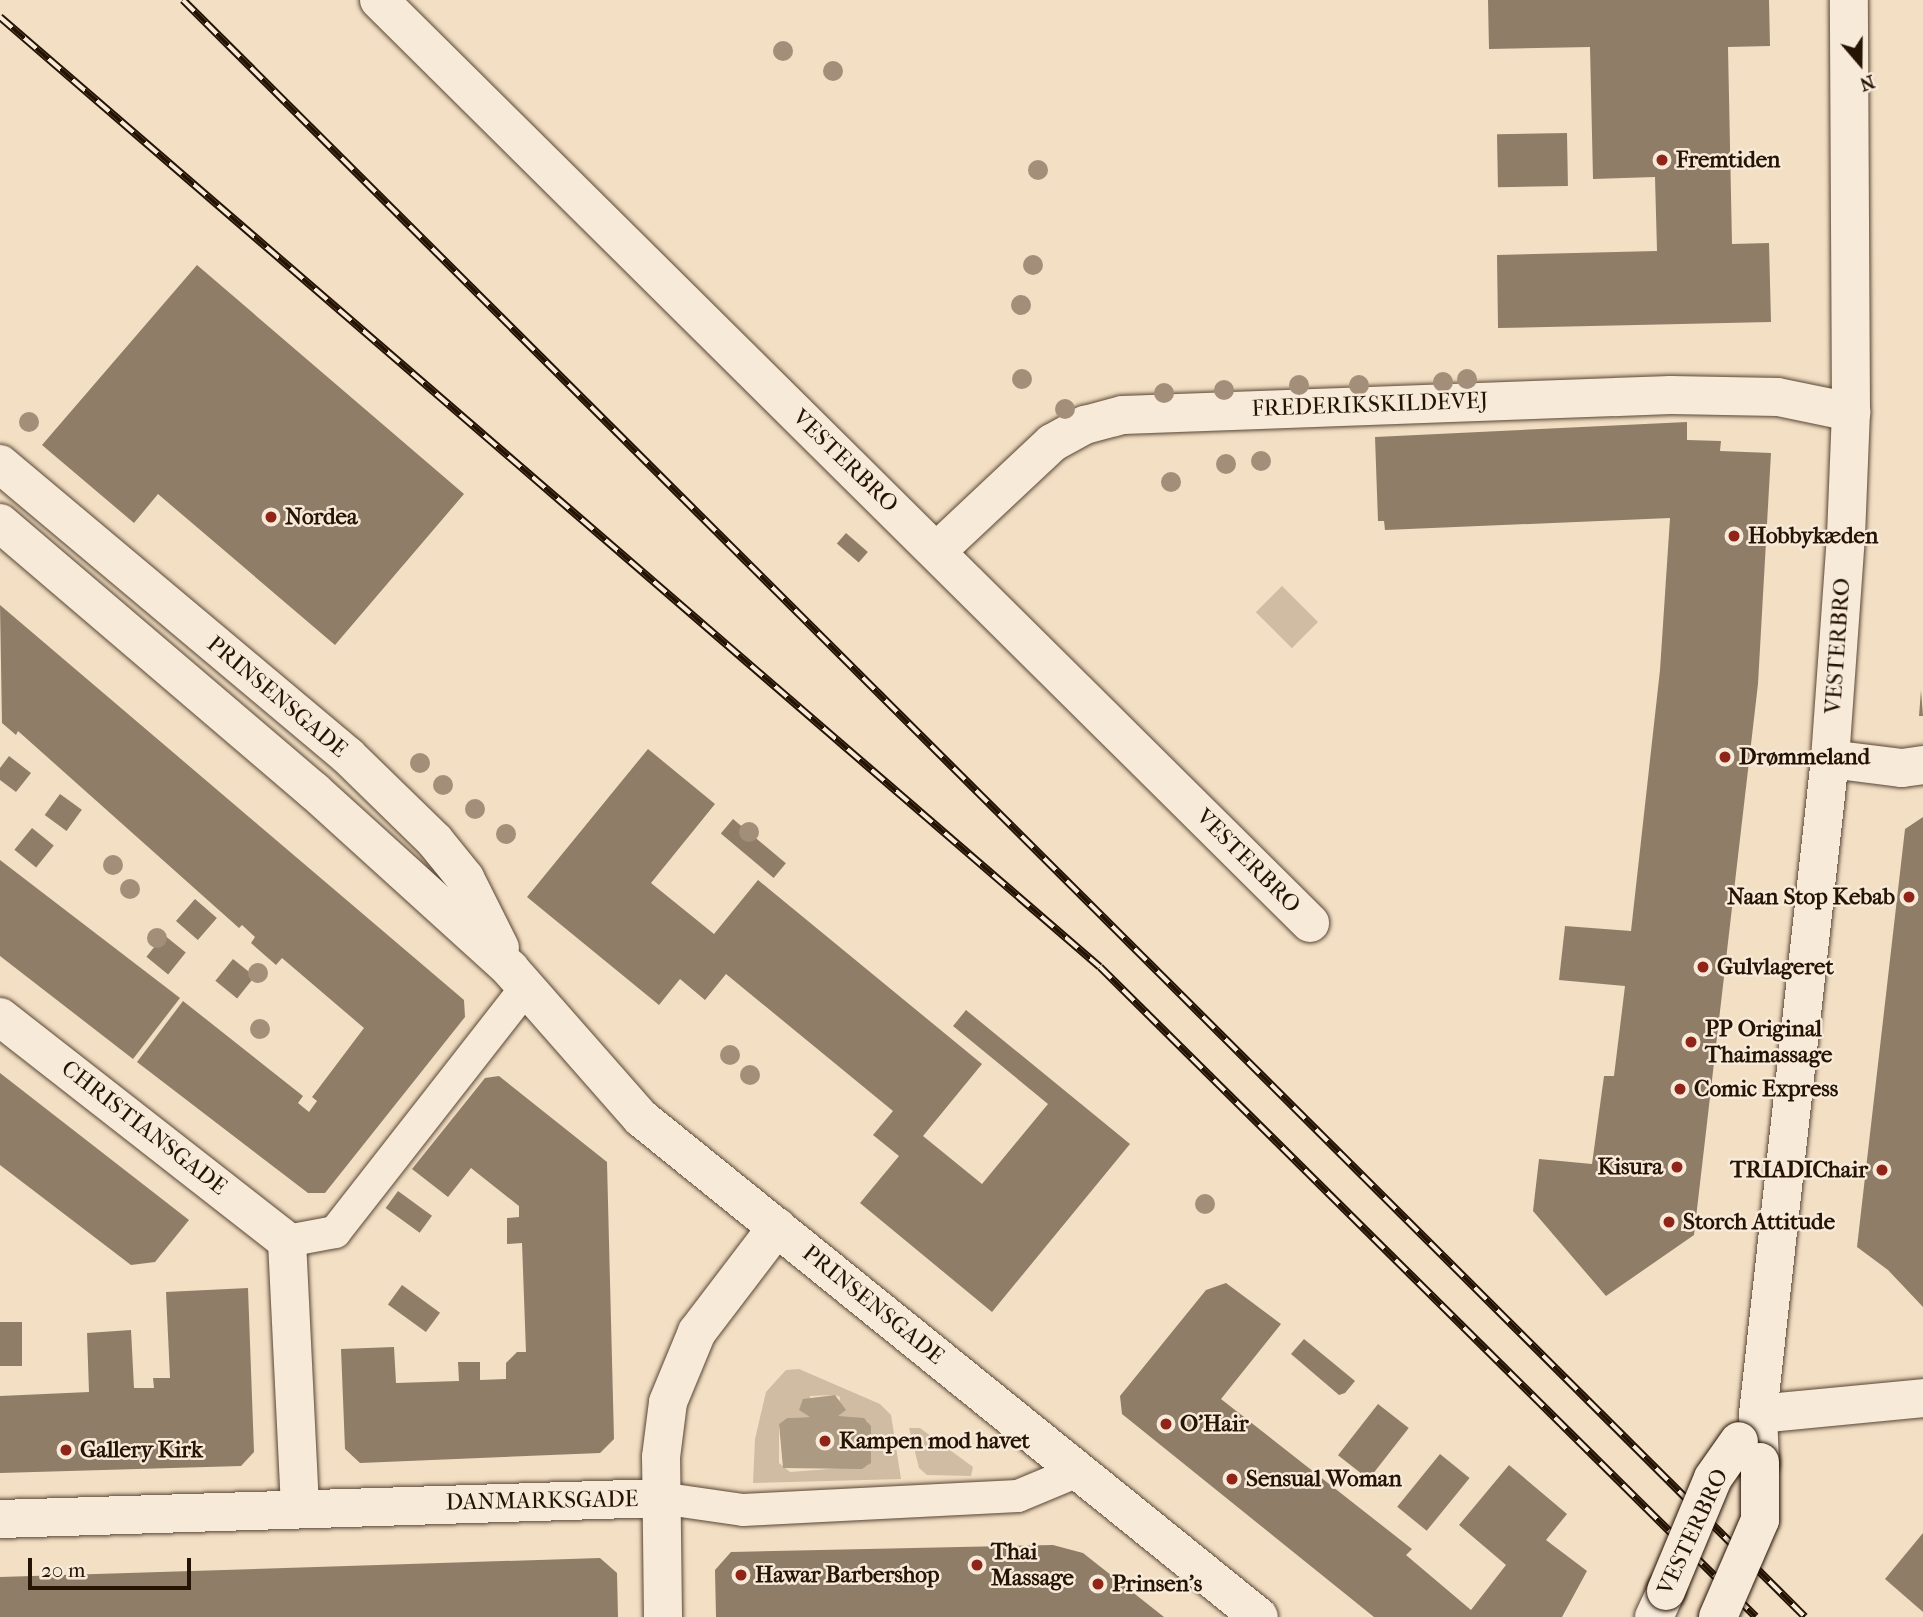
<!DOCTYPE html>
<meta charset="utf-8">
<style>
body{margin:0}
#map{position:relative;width:1923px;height:1617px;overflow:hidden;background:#f3dfc4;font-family:"IM FELL French Canon",serif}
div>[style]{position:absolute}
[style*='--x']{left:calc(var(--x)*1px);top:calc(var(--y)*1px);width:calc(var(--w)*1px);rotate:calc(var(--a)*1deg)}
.green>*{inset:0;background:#d0bca3;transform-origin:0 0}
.water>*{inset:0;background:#ad9a83}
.building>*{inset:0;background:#907d68;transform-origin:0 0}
.roads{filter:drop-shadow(0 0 2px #584634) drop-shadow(0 0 2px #584634)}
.pedestrian>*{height:32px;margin:-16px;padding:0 16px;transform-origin:16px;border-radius:16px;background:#f7ead9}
.minor>*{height:38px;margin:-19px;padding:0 19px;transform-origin:19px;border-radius:19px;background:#f7ead9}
.tertiary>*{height:38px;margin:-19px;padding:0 19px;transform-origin:19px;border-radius:19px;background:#f7ead9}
.secondary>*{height:38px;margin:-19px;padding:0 19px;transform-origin:19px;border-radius:19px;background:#f7ead9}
.rail>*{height:8px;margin-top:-4px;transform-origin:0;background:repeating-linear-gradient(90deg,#f7ead9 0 16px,#251304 0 32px);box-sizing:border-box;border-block:2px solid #251304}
.bridges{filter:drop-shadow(0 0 2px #251304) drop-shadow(0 0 2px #251304)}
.secondary-bridge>*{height:38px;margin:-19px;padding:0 19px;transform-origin:19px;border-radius:19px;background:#f7ead9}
.trees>*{width:20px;height:20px;margin:-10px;border-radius:50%;background:#a38f79}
.dots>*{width:19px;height:19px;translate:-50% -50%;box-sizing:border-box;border:4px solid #f7ead9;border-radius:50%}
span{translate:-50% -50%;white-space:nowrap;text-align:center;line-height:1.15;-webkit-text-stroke:5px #f7ead9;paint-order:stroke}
.poi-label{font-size:23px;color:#251304;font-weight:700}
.left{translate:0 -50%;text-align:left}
.right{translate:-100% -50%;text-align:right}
.street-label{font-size:23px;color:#251304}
.north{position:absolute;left:1825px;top:28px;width:70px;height:70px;-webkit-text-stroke:5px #f7ead9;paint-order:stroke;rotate:160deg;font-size:19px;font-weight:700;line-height:28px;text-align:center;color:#251304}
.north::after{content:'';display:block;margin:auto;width:24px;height:32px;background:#251304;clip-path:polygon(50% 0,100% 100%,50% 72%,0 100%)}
.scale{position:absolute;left:28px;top:1558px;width:163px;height:32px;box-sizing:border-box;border:4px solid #251304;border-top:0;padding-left:9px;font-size:21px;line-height:24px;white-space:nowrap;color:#251304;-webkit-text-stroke:5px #f7ead9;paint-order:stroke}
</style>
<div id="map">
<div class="green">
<div style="left:1282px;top:586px;width:51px;height:37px;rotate:45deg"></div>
<div style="clip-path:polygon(evenodd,799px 1369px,880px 1404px,891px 1415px,901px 1479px,753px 1483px,755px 1439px,766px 1392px,786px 1370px,799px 1369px,835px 1395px,840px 1397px,837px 1417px,868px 1421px,868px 1466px,790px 1472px,779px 1463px,779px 1424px,787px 1418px,810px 1417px,810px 1396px,835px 1395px)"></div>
<div style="clip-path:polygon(909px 1428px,920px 1428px,973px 1467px,971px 1476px,927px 1475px,919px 1468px)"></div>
</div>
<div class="water">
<div style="clip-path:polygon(835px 1395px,846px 1410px,838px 1416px,864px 1418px,871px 1426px,871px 1463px,862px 1469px,783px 1468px,779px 1424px,787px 1418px,810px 1417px,799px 1410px,803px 1399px)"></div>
</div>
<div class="building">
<div style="clip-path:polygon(1488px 0,1769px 0,1770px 46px,1728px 47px,1732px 244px,1769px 243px,1771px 322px,1498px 328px,1497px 255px,1657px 251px,1655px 177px,1593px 179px,1590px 47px,1489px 49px)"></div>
<div style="left:1567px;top:133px;width:53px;height:70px;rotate:89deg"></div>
<div style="clip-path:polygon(197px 265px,464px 494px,335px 645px,158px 494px,134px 523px,42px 445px)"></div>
<div style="clip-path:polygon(1687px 422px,1687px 440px,1721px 441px,1720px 451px,1771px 453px,1758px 684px,1694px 1235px,1606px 1296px,1533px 1211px,1539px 1159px,1592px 1164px,1604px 1076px,1614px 1076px,1625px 986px,1559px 980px,1565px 926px,1631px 931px,1660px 670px,1670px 518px,1385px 530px,1384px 521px,1378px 521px,1375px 437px)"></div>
<div style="left:846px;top:533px;width:29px;height:14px;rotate:41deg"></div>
<div style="clip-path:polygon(0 605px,464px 1000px,465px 1017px,325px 1193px,308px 1193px,137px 1062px,183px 1001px,303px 1096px,298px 1103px,309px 1112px,317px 1101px,312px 1097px,364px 1028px,282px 958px,276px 965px,251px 943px,255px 937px,242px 925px,239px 928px,18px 731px,16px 735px,2px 723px)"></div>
<div style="clip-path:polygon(1921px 690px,1923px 716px,1919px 716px)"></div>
<div style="clip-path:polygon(648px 749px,715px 804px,651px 883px,714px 934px,758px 880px,982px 1064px,923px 1136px,982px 1184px,1048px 1104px,953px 1026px,966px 1010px,1130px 1144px,992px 1312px,860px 1203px,899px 1156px,873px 1135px,893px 1111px,726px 974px,705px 1000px,680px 979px,659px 1005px,527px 897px)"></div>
<div style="clip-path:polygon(9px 756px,31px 773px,16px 792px,0 780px,0 768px)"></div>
<div style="left:60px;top:794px;width:27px;height:26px;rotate:36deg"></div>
<div style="clip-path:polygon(1923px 817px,1923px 1307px,1888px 1270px,1857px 1247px,1905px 829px)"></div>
<div style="left:733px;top:819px;width:69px;height:19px;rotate:40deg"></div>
<div style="left:32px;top:828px;width:28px;height:28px;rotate:39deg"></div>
<div style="clip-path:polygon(0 860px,180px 998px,133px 1059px,0 956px)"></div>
<div style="left:195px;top:899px;width:29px;height:29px;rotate:41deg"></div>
<div style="left:164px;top:935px;width:28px;height:28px;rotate:39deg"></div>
<div style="left:233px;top:959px;width:28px;height:28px;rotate:39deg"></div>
<div style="clip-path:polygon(0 1073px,189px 1220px,155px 1262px,131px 1265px,0 1165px)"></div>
<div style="clip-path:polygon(499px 1076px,607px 1162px,614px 1439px,600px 1453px,360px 1463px,345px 1449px,341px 1349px,394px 1347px,396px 1383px,459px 1381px,458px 1362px,480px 1362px,480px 1380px,506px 1379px,506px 1363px,517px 1352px,526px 1352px,522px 1243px,507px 1244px,507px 1218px,519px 1217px,519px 1206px,471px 1168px,448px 1197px,412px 1169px,485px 1078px)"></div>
<div style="left:398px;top:1191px;width:42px;height:21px;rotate:36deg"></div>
<div style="clip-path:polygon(1226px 1283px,1281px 1324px,1221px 1399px,1412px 1549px,1406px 1555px,1471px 1610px,1506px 1565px,1459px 1525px,1509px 1465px,1567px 1514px,1546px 1540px,1587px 1571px,1562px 1617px,1374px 1617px,1122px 1414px,1120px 1396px,1206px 1290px)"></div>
<div style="left:402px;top:1285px;width:47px;height:24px;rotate:36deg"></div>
<div style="clip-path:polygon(248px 1288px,254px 1452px,241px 1466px,0 1473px,0 1396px,89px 1392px,87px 1333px,131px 1330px,134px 1388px,154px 1388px,153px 1378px,170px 1378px,166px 1292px)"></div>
<div style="left:0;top:1322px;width:22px;height:44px"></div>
<div style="clip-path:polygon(1304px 1339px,1355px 1381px,1345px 1393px,1339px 1395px,1291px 1354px)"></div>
<div style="left:1378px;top:1404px;width:39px;height:65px;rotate:38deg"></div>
<div style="left:1440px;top:1454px;width:38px;height:68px;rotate:39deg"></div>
<div style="clip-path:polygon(1923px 1533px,1923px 1612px,1885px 1579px)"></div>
<div style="clip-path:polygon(1053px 1545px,1083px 1553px,1164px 1617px,716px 1617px,715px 1570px,731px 1552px)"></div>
<div style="clip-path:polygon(600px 1558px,617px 1573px,618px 1617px,0 1617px,0 1577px)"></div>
</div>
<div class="roads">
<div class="pedestrian">
<div style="--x:287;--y:1241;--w:49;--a:-10.6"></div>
<div style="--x:335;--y:1232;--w:312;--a:-52"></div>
<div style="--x:660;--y:1498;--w:84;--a:8.2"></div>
<div style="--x:743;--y:1510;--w:275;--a:-2.9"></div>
<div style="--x:1018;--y:1496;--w:65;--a:-22.6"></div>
</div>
<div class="minor">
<div style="--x:379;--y:0;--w:1311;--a:44.75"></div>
<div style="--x:937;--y:551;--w:158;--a:-43.2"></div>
<div style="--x:1052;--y:443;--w:38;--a:-29"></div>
<div style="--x:1085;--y:425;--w:39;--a:-15"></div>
<div style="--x:1123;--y:415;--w:548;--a:-2.09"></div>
<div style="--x:1671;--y:395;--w:107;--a:1.1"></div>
<div style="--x:1778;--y:397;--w:75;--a:11.6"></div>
<div style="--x:1830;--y:759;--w:73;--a:7.1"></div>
<div style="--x:1902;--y:768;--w:21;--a:-8"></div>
<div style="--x:0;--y:1017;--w:364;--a:38"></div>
<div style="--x:287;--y:1241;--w:267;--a:87.2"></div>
<div style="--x:0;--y:1519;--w:660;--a:-1.82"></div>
<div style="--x:663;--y:1617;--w:160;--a:-90.7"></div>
<div style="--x:661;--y:1457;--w:55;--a:-82.7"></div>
<div style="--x:668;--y:1402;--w:76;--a:-67.5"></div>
<div style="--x:697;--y:1332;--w:132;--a:-52.7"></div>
</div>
<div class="tertiary">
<div style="--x:1758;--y:1414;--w:166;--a:-5.5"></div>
</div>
<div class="secondary">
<div style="--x:0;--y:464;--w:454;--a:40"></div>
<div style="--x:348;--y:756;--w:122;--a:44.3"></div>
<div style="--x:435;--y:841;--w:48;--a:51"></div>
<div style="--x:465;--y:878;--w:78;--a:63.4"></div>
<div style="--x:0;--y:523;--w:413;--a:40.5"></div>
<div style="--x:314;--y:791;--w:265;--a:42.2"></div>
<div style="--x:510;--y:969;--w:198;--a:48.7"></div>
<div style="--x:641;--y:1118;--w:794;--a:38.92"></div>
<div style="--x:1760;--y:1462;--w:48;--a:-92.4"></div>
<div style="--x:1758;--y:1414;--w:659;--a:-83.73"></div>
<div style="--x:1830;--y:759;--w:224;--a:-85.9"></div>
<div style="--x:1846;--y:536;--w:124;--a:-87.7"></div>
<div style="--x:1851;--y:412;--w:412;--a:-90.3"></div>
<div style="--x:1654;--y:1617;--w:29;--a:-65"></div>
</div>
</div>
<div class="rail">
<div style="--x:183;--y:0;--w:2290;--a:44.91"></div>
<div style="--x:0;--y:17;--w:1453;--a:40.82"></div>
<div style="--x:1100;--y:967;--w:923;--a:44.74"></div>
</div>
<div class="bridges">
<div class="secondary-bridge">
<div style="--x:1666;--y:1591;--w:122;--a:-67.4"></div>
<div style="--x:1713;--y:1478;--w:45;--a:-54.9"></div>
<div style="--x:1718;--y:1617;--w:106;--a:-66.6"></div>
<div style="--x:1760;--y:1520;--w:58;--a:-90"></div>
</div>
</div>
<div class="trees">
<div style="left:783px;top:51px"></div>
<div style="left:833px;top:71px"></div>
<div style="left:1038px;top:170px"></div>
<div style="left:1033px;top:265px"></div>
<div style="left:1021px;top:305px"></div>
<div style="left:1022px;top:379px"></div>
<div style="left:1467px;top:379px"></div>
<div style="left:1443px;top:382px"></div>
<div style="left:1299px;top:385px"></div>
<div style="left:1359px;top:385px"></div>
<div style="left:1224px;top:390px"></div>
<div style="left:1164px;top:393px"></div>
<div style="left:1065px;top:409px"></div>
<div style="left:29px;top:422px"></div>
<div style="left:1261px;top:461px"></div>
<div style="left:1226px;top:464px"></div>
<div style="left:1171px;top:482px"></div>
<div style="left:420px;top:763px"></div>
<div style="left:443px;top:785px"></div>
<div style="left:475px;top:809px"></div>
<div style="left:749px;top:832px"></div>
<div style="left:506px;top:834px"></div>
<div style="left:113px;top:865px"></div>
<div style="left:130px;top:889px"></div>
<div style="left:157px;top:938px"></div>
<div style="left:258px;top:973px"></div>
<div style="left:260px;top:1029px"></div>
<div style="left:730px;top:1055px"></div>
<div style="left:750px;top:1075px"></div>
<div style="left:1205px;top:1204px"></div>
</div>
<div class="dots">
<div style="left:1662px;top:160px;background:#8f2418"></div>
<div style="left:271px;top:517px;background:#8f2418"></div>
<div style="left:1734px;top:536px;background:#8f2418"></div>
<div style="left:1725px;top:757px;background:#8f2418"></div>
<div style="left:1909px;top:897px;background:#8f2418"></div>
<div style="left:1703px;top:967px;background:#8f2418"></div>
<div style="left:1691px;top:1042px;background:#8f2418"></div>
<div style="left:1680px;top:1089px;background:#8f2418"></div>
<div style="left:1677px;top:1167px;background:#8f2418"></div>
<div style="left:1882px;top:1170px;background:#8f2418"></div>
<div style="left:1669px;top:1222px;background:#8f2418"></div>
<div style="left:1166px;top:1424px;background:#8f2418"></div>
<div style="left:825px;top:1441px;background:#8f2418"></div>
<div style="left:66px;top:1450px;background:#8f2418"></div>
<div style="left:1232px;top:1479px;background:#8f2418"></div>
<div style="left:977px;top:1565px;background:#8f2418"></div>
<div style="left:741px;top:1575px;background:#8f2418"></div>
<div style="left:1098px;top:1584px;background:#8f2418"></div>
</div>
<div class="poi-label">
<span class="left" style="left:1676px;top:160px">Fremtiden</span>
<span class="left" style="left:285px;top:517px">Nordea</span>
<span class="left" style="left:1748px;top:536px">Hobbykæden</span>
<span class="left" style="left:1739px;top:757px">Drømmeland</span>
<span class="right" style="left:1895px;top:897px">Naan Stop Kebab</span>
<span class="left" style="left:1717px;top:967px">Gulvlageret</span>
<span class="left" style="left:1705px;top:1042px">PP Original<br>Thaimassage</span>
<span class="left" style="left:1694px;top:1089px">Comic Express</span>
<span class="right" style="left:1663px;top:1167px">Kisura</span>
<span class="right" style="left:1868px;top:1170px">TRIADIChair</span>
<span class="left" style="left:1683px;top:1222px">Storch Attitude</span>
<span class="left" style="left:1180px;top:1424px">O’Hair</span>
<span class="left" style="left:839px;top:1441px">Kampen mod havet</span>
<span class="left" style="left:80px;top:1450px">Gallery Kirk</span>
<span class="left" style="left:1246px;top:1479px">Sensual Woman</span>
<span class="left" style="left:991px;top:1565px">Thai<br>Massage</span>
<span class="left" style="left:755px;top:1575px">Hawar Barbershop</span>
<span class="left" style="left:1112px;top:1584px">Prinsen's</span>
</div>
<div class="street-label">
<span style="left:1370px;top:405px;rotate:-2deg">FREDERIKSKILDEVEJ</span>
<span style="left:845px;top:461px;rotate:44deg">VESTERBRO</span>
<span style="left:1838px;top:646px;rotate:-86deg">VESTERBRO</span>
<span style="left:277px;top:697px;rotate:40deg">PRINSENSGADE</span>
<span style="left:1248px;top:861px;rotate:45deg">VESTERBRO</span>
<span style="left:144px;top:1128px;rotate:38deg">CHRISTIANSGADE</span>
<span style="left:873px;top:1305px;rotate:39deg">PRINSENSGADE</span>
<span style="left:542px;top:1501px;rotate:-1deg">DANMARKSGADE</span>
<span style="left:1693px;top:1532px;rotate:-65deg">VESTERBRO</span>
</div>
<div class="north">N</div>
<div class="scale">20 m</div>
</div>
